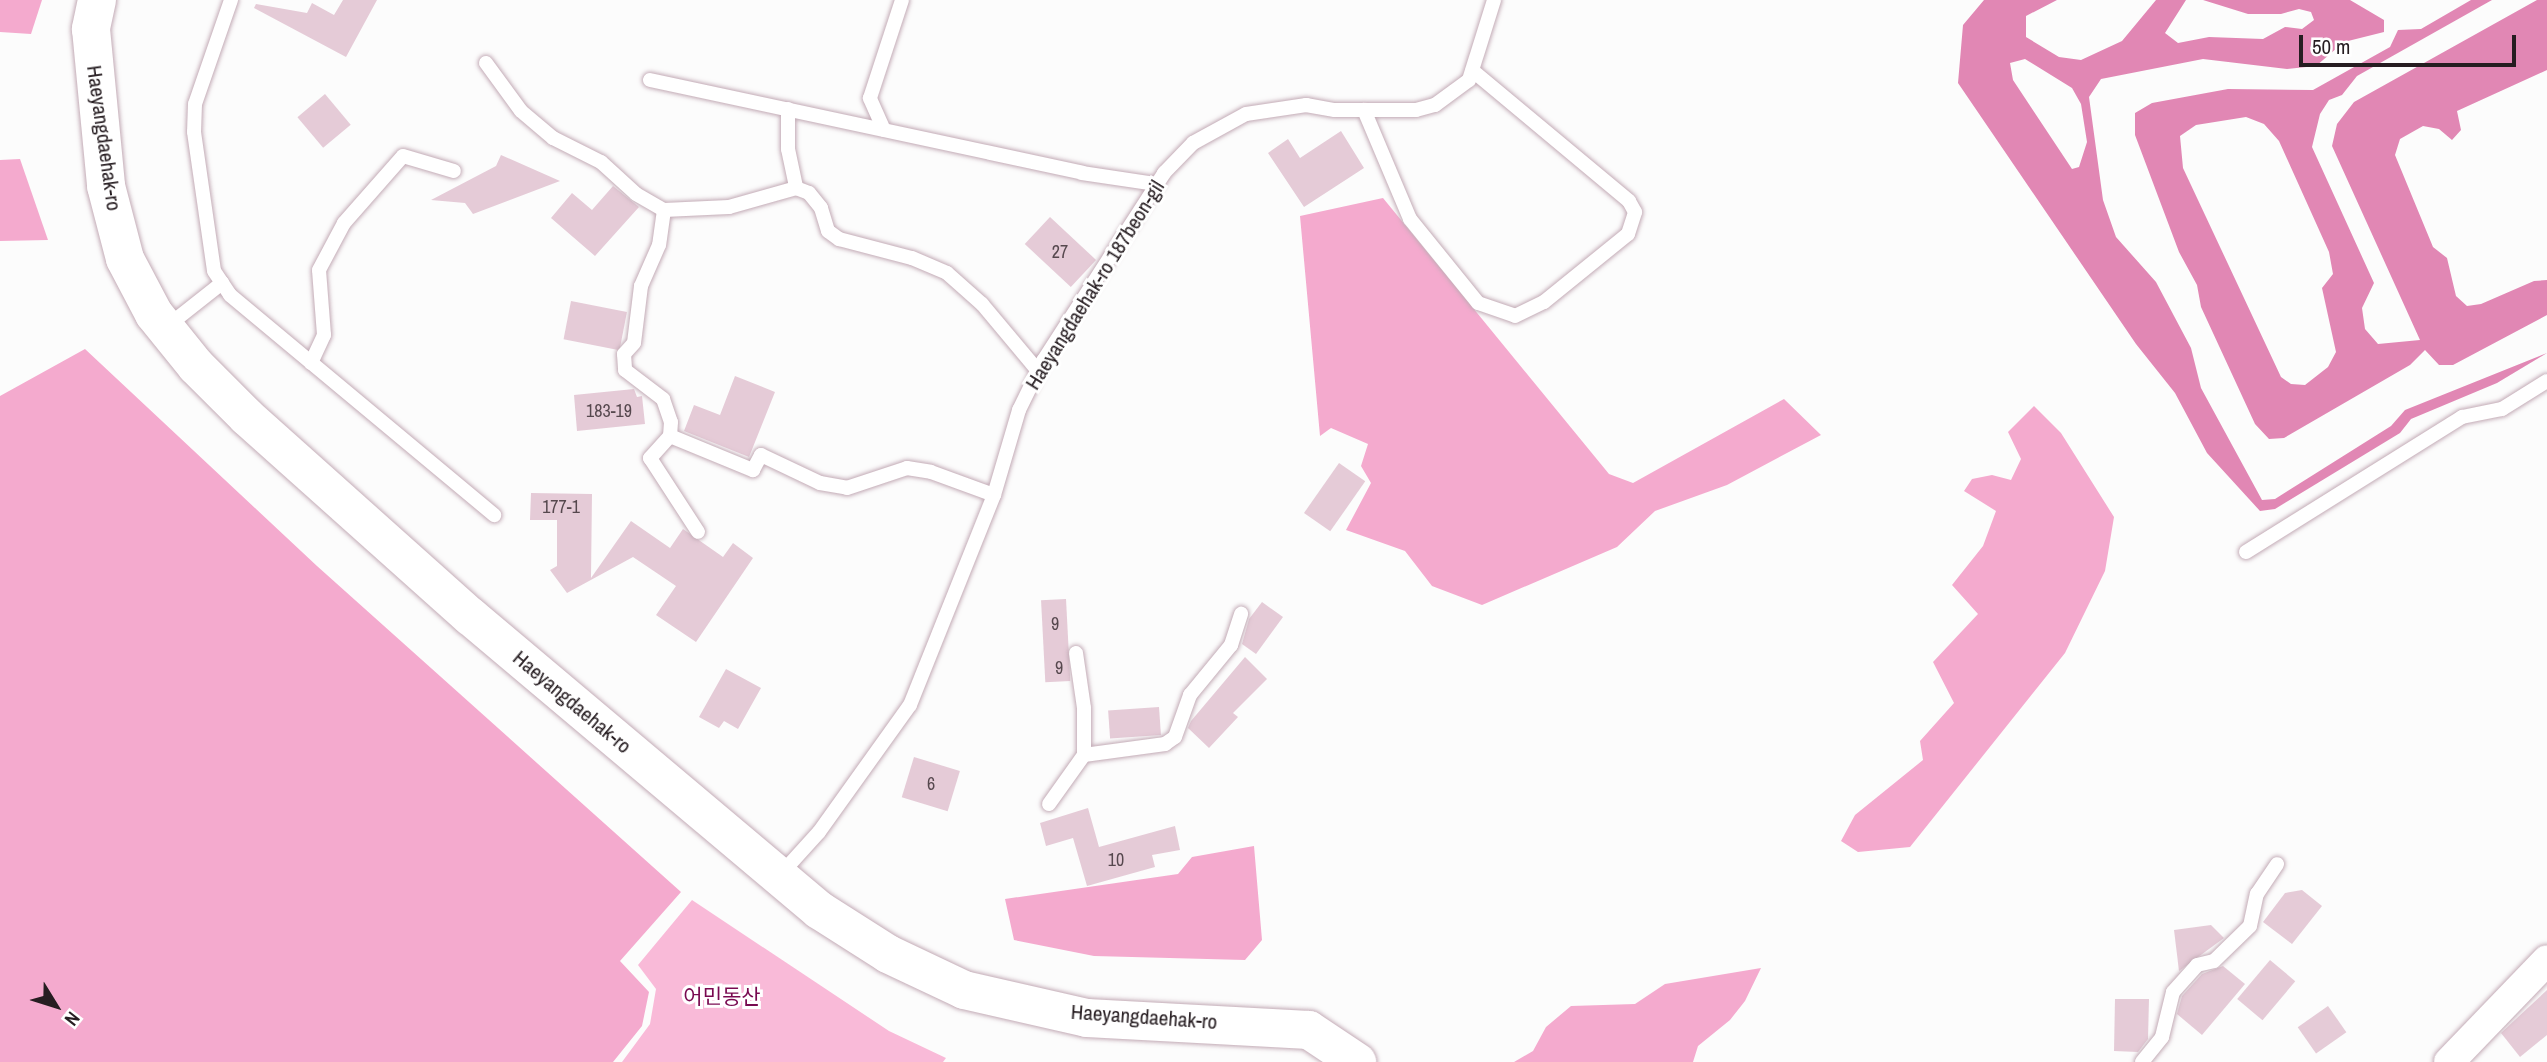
<!DOCTYPE html>
<meta charset="utf-8">
<style>
body{margin:0}
#map{position:relative;width:2547px;height:1062px;overflow:hidden;background:#fcfcfc;font-family:"Archivo Narrow","Noto Sans KR",sans-serif}
div>[style]{position:absolute}
[style*='--x']{left:calc(var(--x)*1px);top:calc(var(--y)*1px);width:calc(var(--w)*1px);rotate:calc(var(--a)*1deg)}
.green>*{inset:0;background:#f9bad8}
.forest>*{inset:0;background:#f4aace}
.water>*{inset:0;background:#e187b4}
.building>*{inset:0;background:#e5cbd7;transform-origin:0 0}
.roads{filter:drop-shadow(0 0 2px #c3abb6) drop-shadow(0 0 2px #c3abb6)}
.lane>*{height:14px;margin:-7px;padding:0 7px;transform-origin:7px;border-radius:7px;background:#fff}
.street>*{height:30px;margin:-15px;padding:0 15px;transform-origin:15px;border-radius:15px;background:#fff}
.secondary>*{height:38px;margin:-19px;padding:0 19px;transform-origin:19px;border-radius:19px;background:#fff}
span{translate:-50% -50%;white-space:nowrap;text-align:center;line-height:1.15;-webkit-text-stroke:6px #fff;paint-order:stroke}
.number-label{font-size:18px;color:#56484e}
.number-label span{-webkit-text-stroke-width:0}
.street-label{font-size:21px;color:#261d21}
.park-label{font-size:21px;color:#780950}
.north{position:absolute;left:21px;top:971px;width:70px;height:70px;-webkit-text-stroke:5px #fff;paint-order:stroke;rotate:128deg;font-size:19px;font-weight:700;line-height:28px;text-align:center;color:#261d21}
.north::after{content:'';display:block;margin:auto;width:24px;height:32px;background:#261d21;clip-path:polygon(50% 0,100% 100%,50% 72%,0 100%)}
.scale{position:absolute;left:2299px;top:35px;width:217px;height:32px;box-sizing:border-box;border:4px solid #261d21;border-top:0;padding-left:9px;font-size:21px;line-height:24px;white-space:nowrap;color:#261d21;-webkit-text-stroke:5px #fff;paint-order:stroke}
</style>
<div id="map">
<div class="green">
<div style="clip-path:polygon(692px 900px,889px 1031px,946px 1058px,943px 1062px,622px 1062px,650px 1024px,656px 989px,638px 965px)"></div>
</div>
<div class="forest">
<div style="clip-path:polygon(0 0,42px 0,31px 34px,0 32px)"></div>
<div style="clip-path:polygon(20px 159px,48px 240px,0 241px,0 160px)"></div>
<div style="clip-path:polygon(1383px 198px,1609px 474px,1633px 483px,1784px 399px,1821px 435px,1727px 485px,1655px 511px,1617px 547px,1482px 605px,1432px 586px,1405px 551px,1346px 530px,1371px 483px,1361px 466px,1368px 444px,1331px 428px,1320px 436px,1300px 216px)"></div>
<div style="clip-path:polygon(85px 349px,317px 566px,681px 892px,620px 961px,649px 992px,642px 1026px,613px 1062px,0 1062px,0 396px)"></div>
<div style="clip-path:polygon(2034px 406px,2061px 433px,2114px 517px,2105px 571px,2065px 653px,1910px 847px,1858px 852px,1841px 841px,1855px 815px,1923px 760px,1920px 741px,1954px 703px,1933px 662px,1978px 614px,1952px 585px,1983px 546px,1996px 511px,1964px 491px,1972px 479px,1992px 475px,2011px 480px,2021px 459px,2008px 432px)"></div>
<div style="clip-path:polygon(1254px 846px,1262px 940px,1245px 960px,1094px 956px,1014px 940px,1005px 899px,1178px 874px,1192px 857px)"></div>
<div style="clip-path:polygon(1761px 968px,1745px 1001px,1730px 1020px,1698px 1046px,1693px 1062px,1514px 1062px,1533px 1051px,1546px 1027px,1571px 1006px,1635px 1004px,1665px 984px)"></div>
</div>
<div class="water">
<div style="clip-path:polygon(evenodd,1984px 0,2057px 0,2026px 16px,2026px 37px,2059px 57px,2081px 60px,2122px 41px,2156px 0,2186px 0,2165px 33px,2178px 43px,2209px 37px,2263px 39px,2285px 27px,2302px 29px,2314px 20px,2311px 12px,2299px 9px,2281px 14px,2248px 14px,2203px 0,2350px 0,2384px 20px,2384px 32px,2344px 42px,2316px 66px,2287px 69px,2203px 59px,2101px 79px,2089px 97px,2103px 200px,2116px 237px,2156px 282px,2191px 348px,2201px 388px,2262px 500px,2275px 499px,2391px 426px,2405px 410px,2547px 353px,2497px 383px,2411px 419px,2400px 433px,2275px 509px,2260px 511px,2207px 453px,2175px 393px,2136px 344px,1958px 83px,1963px 25px,1984px 0,2025px 59px,2072px 88px,2081px 104px,2087px 142px,2079px 167px,2072px 169px,2013px 80px,2010px 63px,2025px 59px)"></div>
<div style="clip-path:polygon(evenodd,2471px 0,2492px 0,2357px 76px,2342px 95px,2329px 100px,2320px 114px,2312px 147px,2374px 283px,2362px 308px,2365px 329px,2378px 344px,2420px 340px,2332px 146px,2337px 124px,2354px 102px,2537px 0,2547px 0,2547px 70px,2457px 111px,2461px 130px,2452px 140px,2439px 129px,2423px 126px,2400px 139px,2395px 155px,2433px 247px,2447px 258px,2456px 296px,2467px 306px,2481px 304px,2534px 281px,2547px 280px,2547px 315px,2453px 365px,2439px 365px,2425px 350px,2410px 365px,2284px 438px,2269px 439px,2255px 424px,2201px 307px,2197px 285px,2179px 252px,2135px 135px,2135px 113px,2152px 103px,2228px 89px,2313px 90px,2390px 47px,2398px 30px,2421px 29px,2471px 0,2246px 117px,2264px 124px,2279px 141px,2329px 252px,2333px 274px,2322px 288px,2336px 352px,2328px 367px,2305px 385px,2291px 384px,2281px 377px,2183px 168px,2180px 136px,2196px 125px,2246px 117px)"></div>
</div>
<div class="building">
<div style="clip-path:polygon(343px 0,377px 0,346px 57px,254px 8px,256px 4px,307px 13px,312px 3px,334px 15px)"></div>
<div style="left:325px;top:94px;width:40px;height:36px;rotate:50deg"></div>
<div style="clip-path:polygon(1341px 131px,1364px 168px,1304px 207px,1268px 153px,1288px 139px,1300px 158px)"></div>
<div style="clip-path:polygon(501px 155px,560px 181px,473px 214px,465px 203px,431px 200px,496px 166px)"></div>
<div style="clip-path:polygon(613px 186px,639px 207px,595px 256px,551px 218px,572px 193px,592px 210px)"></div>
<div style="left:1050px;top:217px;width:63px;height:37px;rotate:43deg"></div>
<div style="left:571px;top:301px;width:57px;height:39px;rotate:11deg"></div>
<div style="clip-path:polygon(735px 376px,775px 392px,749px 457px,684px 431px,694px 405px,720px 415px)"></div>
<div style="clip-path:polygon(634px 389px,637px 397px,642px 396px,645px 424px,577px 431px,574px 395px)"></div>
<div style="left:1339px;top:463px;width:32px;height:61px;rotate:35deg"></div>
<div style="clip-path:polygon(531px 493px,592px 494px,591px 578px,631px 521px,670px 548px,683px 529px,723px 557px,733px 543px,753px 558px,696px 642px,656px 615px,676px 586px,633px 557px,567px 593px,550px 570px,557px 566px,557px 520px,530px 520px)"></div>
<div style="left:1066px;top:599px;width:82px;height:25px;rotate:87deg"></div>
<div style="clip-path:polygon(1262px 602px,1283px 617px,1256px 654px,1242px 644px,1249px 619px)"></div>
<div style="clip-path:polygon(1245px 657px,1267px 679px,1233px 713px,1238px 717px,1209px 748px,1188px 728px,1191px 721px)"></div>
<div style="clip-path:polygon(726px 669px,761px 688px,738px 729px,724px 721px,719px 728px,699px 717px)"></div>
<div style="left:1159px;top:707px;width:28px;height:51px;rotate:86deg"></div>
<div style="left:914px;top:757px;width:48px;height:42px;rotate:17deg"></div>
<div style="clip-path:polygon(1088px 808px,1099px 847px,1175px 826px,1180px 850px,1152px 855px,1155px 867px,1087px 886px,1073px 838px,1046px 846px,1040px 823px)"></div>
<div style="clip-path:polygon(2302px 890px,2322px 906px,2292px 944px,2263px 922px,2285px 893px)"></div>
<div style="clip-path:polygon(2211px 925px,2224px 938px,2179px 971px,2174px 930px)"></div>
<div style="left:2270px;top:960px;width:33px;height:51px;rotate:40deg"></div>
<div style="clip-path:polygon(2223px 966px,2245px 984px,2202px 1035px,2177px 1014px,2182px 996px,2202px 974px)"></div>
<div style="clip-path:polygon(2547px 990px,2547px 1035px,2520px 1057px,2501px 1033px)"></div>
<div style="clip-path:polygon(2115px 999px,2149px 999px,2148px 1039px,2138px 1052px,2114px 1051px)"></div>
<div style="left:2328px;top:1006px;width:32px;height:37px;rotate:55deg"></div>
</div>
<div class="roads">
<div class="lane">
<div style="--x:231;--y:0;--w:110;--a:109.1"></div>
<div style="--x:195;--y:104;--w:28;--a:92"></div>
<div style="--x:194;--y:132;--w:140;--a:81.8"></div>
<div style="--x:214;--y:271;--w:29;--a:56"></div>
<div style="--x:230;--y:295;--w:344;--a:39.8"></div>
<div style="--x:486;--y:63;--w:59;--a:53.9"></div>
<div style="--x:521;--y:111;--w:42;--a:40.2"></div>
<div style="--x:553;--y:138;--w:54;--a:26.6"></div>
<div style="--x:601;--y:162;--w:47;--a:42.4"></div>
<div style="--x:636;--y:194;--w:32;--a:30"></div>
<div style="--x:664;--y:210;--w:65;--a:-2.6"></div>
<div style="--x:729;--y:207;--w:70;--a:-15.8"></div>
<div style="--x:796;--y:188;--w:14;--a:21"></div>
<div style="--x:809;--y:193;--w:19;--a:51"></div>
<div style="--x:821;--y:208;--w:24;--a:73"></div>
<div style="--x:828;--y:231;--w:14;--a:36"></div>
<div style="--x:839;--y:239;--w:75;--a:14.6"></div>
<div style="--x:912;--y:258;--w:38;--a:23"></div>
<div style="--x:947;--y:273;--w:47;--a:41.5"></div>
<div style="--x:982;--y:304;--w:87;--a:50.1"></div>
<div style="--x:650;--y:80;--w:442;--a:12.1"></div>
<div style="--x:1082;--y:173;--w:75;--a:8.5"></div>
<div style="--x:788;--y:109;--w:40;--a:90"></div>
<div style="--x:788;--y:149;--w:40;--a:78"></div>
<div style="--x:1364;--y:110;--w:118;--a:67.1"></div>
<div style="--x:1410;--y:219;--w:108;--a:51"></div>
<div style="--x:1478;--y:303;--w:39;--a:19"></div>
<div style="--x:1515;--y:316;--w:32;--a:-26"></div>
<div style="--x:1544;--y:302;--w:108;--a:-39"></div>
<div style="--x:1628;--y:234;--w:23;--a:-72"></div>
<div style="--x:1635;--y:212;--w:13;--a:-119"></div>
<div style="--x:1629;--y:201;--w:204;--a:-140.2"></div>
<div style="--x:884;--y:130;--w:35;--a:-114"></div>
<div style="--x:870;--y:98;--w:103;--a:-71.9"></div>
<div style="--x:664;--y:210;--w:35;--a:98"></div>
<div style="--x:659;--y:245;--w:45;--a:113.7"></div>
<div style="--x:641;--y:286;--w:57;--a:97"></div>
<div style="--x:634;--y:343;--w:15;--a:132"></div>
<div style="--x:624;--y:354;--w:16;--a:86"></div>
<div style="--x:625;--y:370;--w:48;--a:37.3"></div>
<div style="--x:663;--y:399;--w:24;--a:71"></div>
<div style="--x:671;--y:422;--w:14;--a:94"></div>
<div style="--x:670;--y:436;--w:30;--a:132"></div>
<div style="--x:650;--y:458;--w:88;--a:57"></div>
<div style="--x:165;--y:328;--w:73;--a:-38.3"></div>
<div style="--x:311;--y:363;--w:31;--a:-65"></div>
<div style="--x:324;--y:335;--w:65;--a:-94.4"></div>
<div style="--x:319;--y:270;--w:53;--a:-62"></div>
<div style="--x:344;--y:223;--w:89;--a:-48.6"></div>
<div style="--x:403;--y:156;--w:53;--a:16.4"></div>
<div style="--x:670;--y:436;--w:90;--a:22.3"></div>
<div style="--x:753;--y:470;--w:17;--a:-62"></div>
<div style="--x:761;--y:455;--w:65;--a:25.4"></div>
<div style="--x:820;--y:483;--w:27;--a:10"></div>
<div style="--x:847;--y:488;--w:63;--a:-18.4"></div>
<div style="--x:907;--y:468;--w:24;--a:9"></div>
<div style="--x:931;--y:472;--w:67;--a:20.1"></div>
<div style="--x:2246;--y:552;--w:255;--a:-32"></div>
<div style="--x:2462;--y:417;--w:41;--a:-11.3"></div>
<div style="--x:2502;--y:409;--w:53;--a:-31.9"></div>
<div style="--x:1076;--y:653;--w:56;--a:81.7"></div>
<div style="--x:1084;--y:708;--w:47;--a:90"></div>
<div style="--x:1049;--y:804;--w:60;--a:-54.5"></div>
<div style="--x:1084;--y:755;--w:82;--a:-7.7"></div>
<div style="--x:1165;--y:744;--w:12;--a:-35"></div>
<div style="--x:1175;--y:737;--w:45;--a:-70.3"></div>
<div style="--x:1190;--y:695;--w:65;--a:-50.6"></div>
<div style="--x:1231;--y:645;--w:33;--a:-72"></div>
<div style="--x:780;--y:875;--w:58;--a:-47.8"></div>
<div style="--x:819;--y:832;--w:156;--a:-54.4"></div>
<div style="--x:910;--y:705;--w:226;--a:-68.2"></div>
<div style="--x:994;--y:495;--w:89;--a:-73.6"></div>
<div style="--x:1019;--y:410;--w:55;--a:-63.9"></div>
<div style="--x:1043;--y:361;--w:224;--a:-57.2"></div>
<div style="--x:1164;--y:173;--w:42;--a:-46"></div>
<div style="--x:1193;--y:143;--w:60;--a:-28.7"></div>
<div style="--x:1246;--y:114;--w:61;--a:-8.5"></div>
<div style="--x:1306;--y:105;--w:29;--a:10"></div>
<div style="--x:1335;--y:110;--w:81;--a:0"></div>
<div style="--x:1416;--y:110;--w:20;--a:-15"></div>
<div style="--x:1435;--y:105;--w:42;--a:-36.3"></div>
<div style="--x:1469;--y:80;--w:84;--a:-72.6"></div>
<div style="--x:2142;--y:1062;--w:32;--a:-51"></div>
<div style="--x:2162;--y:1037;--w:46;--a:-76.3"></div>
<div style="--x:2173;--y:992;--w:36;--a:-48"></div>
<div style="--x:2197;--y:965;--w:17;--a:-13"></div>
<div style="--x:2214;--y:961;--w:50;--a:-44.2"></div>
<div style="--x:2250;--y:926;--w:33;--a:-78"></div>
<div style="--x:2257;--y:894;--w:36;--a:-56"></div>
</div>
<div class="street">
<div style="--x:2449;--y:1062;--w:141;--a:-46.1"></div>
</div>
<div class="secondary">
<div style="--x:97;--y:0;--w:30;--a:102"></div>
<div style="--x:91;--y:29;--w:158;--a:84.5"></div>
<div style="--x:106;--y:186;--w:75;--a:75.4"></div>
<div style="--x:125;--y:259;--w:62;--a:62.2"></div>
<div style="--x:154;--y:314;--w:67;--a:51.1"></div>
<div style="--x:196;--y:366;--w:72;--a:45"></div>
<div style="--x:247;--y:417;--w:300;--a:41.8"></div>
<div style="--x:471;--y:617;--w:455;--a:40.1"></div>
<div style="--x:819;--y:910;--w:82;--a:32.5"></div>
<div style="--x:888;--y:954;--w:84;--a:25.3"></div>
<div style="--x:964;--y:990;--w:126;--a:12.8"></div>
<div style="--x:1087;--y:1018;--w:222;--a:3.1"></div>
<div style="--x:1309;--y:1030;--w:58;--a:33.7"></div>
</div>
</div>
<div class="number-label">
<span style="left:1060px;top:252px">27</span>
<span style="left:609px;top:411px">183-19</span>
<span style="left:561px;top:507px">177-1</span>
<span style="left:1055px;top:624px">9</span>
<span style="left:1059px;top:668px">9</span>
<span style="left:931px;top:784px">6</span>
<span style="left:1116px;top:860px">10</span>
</div>
<div class="street-label">
<span style="left:104px;top:138px;rotate:82deg">Haeyangdaehak-ro</span>
<span style="left:1095px;top:285px;rotate:-58deg">Haeyangdaehak-ro 187beon-gil</span>
<span style="left:572px;top:702px;rotate:40deg">Haeyangdaehak-ro</span>
<span style="left:1144px;top:1017px;rotate:4deg">Haeyangdaehak-ro</span>
</div>
<div class="park-label">
<span style="left:722px;top:997px">어민동산</span>
</div>
<div class="north">N</div>
<div class="scale">50 m</div>
</div>
